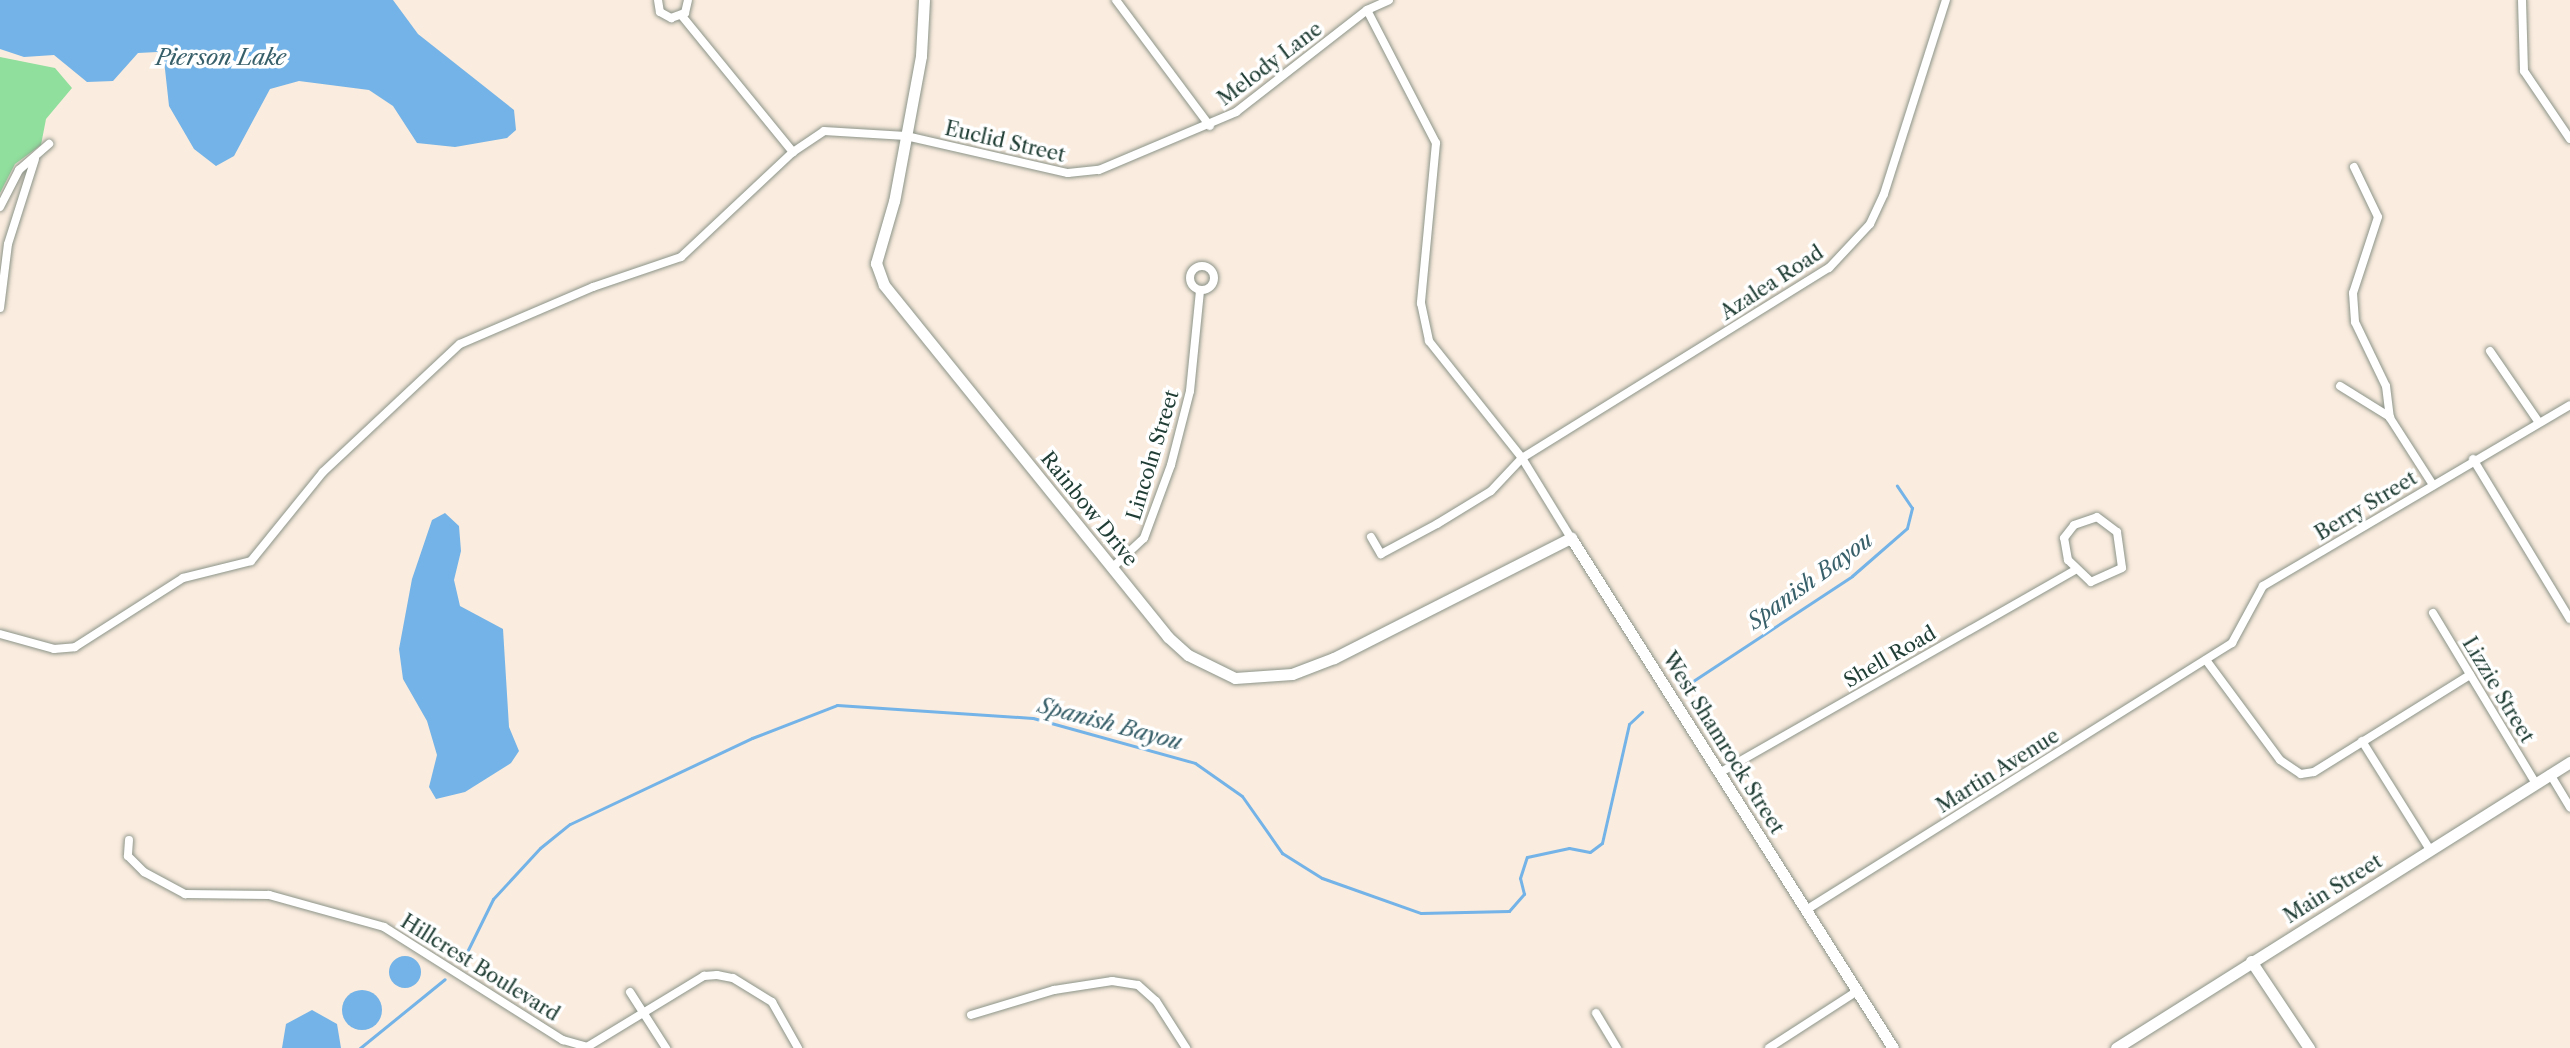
<!DOCTYPE html>
<style>
body{margin:0}
#map{position:relative;width:2570px;height:1048px;overflow:hidden;background:#faecde;font-family:"Libre Caslon Text",serif}
div>[style]{position:absolute}
[style*='--x']{left:calc(var(--x)*1px);top:calc(var(--y)*1px);width:calc(var(--w)*1px);rotate:calc(var(--a)*1deg)}
.green>*{inset:0;background:#90df9d}
.water>*{inset:0;background:#73b3e7}
.round{border-radius:50%}
.stream>*{height:3px;margin:-1.5px;padding:0 1.5px;transform-origin:1.5px;border-radius:1.5px;background:#73b3e7}
.roads{filter:drop-shadow(0 0 2px #8c9489) drop-shadow(0 0 2px #8c9489)}
.street>*{height:8px;margin:-4px;padding:0 4px;transform-origin:4px;border-radius:4px;background:#fff}
.street>.ring{margin:-4px;padding:0;box-sizing:content-box;background:none;border:8px solid #fff;border-radius:50%}
.secondary>*{height:11px;margin:-5.5px;padding:0 5.5px;transform-origin:5.5px;border-radius:5.5px;background:#fff}
span{translate:-50% -50%;white-space:nowrap;text-align:center;line-height:1.15;-webkit-text-stroke:7px #fff;paint-order:stroke}
.street-label{font-size:20px;color:#1f3d34}
.water-label{font-size:22px;color:#38606a;font-style:italic}
</style>
<div id="map">
<div class="green">
<div style="clip-path:polygon(0 57px,55px 68px,72px 88px,46px 119px,41px 145px,15px 164px,0 193px)"></div>
</div>
<div class="water">
<div style="clip-path:polygon(0 0,393px 0,418px 34px,514px 110px,516px 130px,507px 138px,455px 147px,417px 143px,393px 106px,369px 90px,299px 81px,270px 89px,234px 156px,216px 166px,194px 149px,169px 106px,164px 60px,157px 52px,138px 53px,113px 81px,87px 82px,54px 55px,24px 57px,0 49px)"></div>
<div style="clip-path:polygon(445px 513px,459px 526px,461px 551px,454px 580px,460px 606px,503px 629px,509px 727px,519px 751px,511px 763px,465px 792px,436px 799px,429px 787px,437px 755px,427px 721px,403px 679px,399px 649px,412px 579px,432px 520px)"></div>
<div class="round" style="left:389px;top:956px;width:32px;height:32px"></div>
<div class="round" style="left:342px;top:990px;width:40px;height:40px"></div>
<div style="clip-path:polygon(312px 1010px,337px 1024px,341px 1048px,282px 1048px,286px 1024px)"></div>
</div>
<div class="stream">
<div style="--x:1690;--y:683;--w:194;--a:-33.4"></div>
<div style="--x:1852;--y:576;--w:73;--a:-41.1"></div>
<div style="--x:1907;--y:528;--w:21;--a:-76"></div>
<div style="--x:1912;--y:508;--w:27;--a:-124"></div>
<div style="--x:463;--y:960;--w:68;--a:-63.8"></div>
<div style="--x:493;--y:899;--w:69;--a:-47.3"></div>
<div style="--x:540;--y:848;--w:38;--a:-39"></div>
<div style="--x:570;--y:824;--w:201;--a:-25.3"></div>
<div style="--x:752;--y:738;--w:91;--a:-21.2"></div>
<div style="--x:837;--y:705;--w:196;--a:3.8"></div>
<div style="--x:1033;--y:718;--w:168;--a:15.5"></div>
<div style="--x:1195;--y:763;--w:57;--a:35.1"></div>
<div style="--x:1242;--y:796;--w:70;--a:54.9"></div>
<div style="--x:1282;--y:853;--w:47;--a:32"></div>
<div style="--x:1322;--y:878;--w:105;--a:19.5"></div>
<div style="--x:1421;--y:913;--w:88;--a:-1.3"></div>
<div style="--x:1509;--y:911;--w:23;--a:-49"></div>
<div style="--x:1524;--y:894;--w:16;--a:-104"></div>
<div style="--x:1520;--y:878;--w:22;--a:-72"></div>
<div style="--x:1527;--y:857;--w:43;--a:-12.1"></div>
<div style="--x:1569;--y:848;--w:21;--a:11"></div>
<div style="--x:1590;--y:852;--w:15;--a:-37"></div>
<div style="--x:1602;--y:843;--w:122;--a:-77.2"></div>
<div style="--x:1629;--y:724;--w:18;--a:-43"></div>
<div style="--x:360;--y:1048;--w:109;--a:-39.1"></div>
</div>
<div class="roads">
<div class="street">
<div style="--x:658;--y:0;--w:12;--a:81"></div>
<div style="--x:660;--y:12;--w:13;--a:29"></div>
<div style="--x:671;--y:18;--w:15;--a:-20"></div>
<div style="--x:685;--y:13;--w:13;--a:-77"></div>
<div style="--x:1116;--y:0;--w:157;--a:53.3"></div>
<div style="--x:2522;--y:0;--w:71;--a:88.4"></div>
<div style="--x:2524;--y:71;--w:82;--a:55.9"></div>
<div style="--x:1367;--y:10;--w:150;--a:62.6"></div>
<div style="--x:1436;--y:143;--w:161;--a:95.4"></div>
<div style="--x:1421;--y:303;--w:39;--a:78"></div>
<div style="--x:1429;--y:341;--w:149;--a:51.5"></div>
<div style="--x:1522;--y:458;--w:94;--a:58.5"></div>
<div style="--x:682;--y:16;--w:176;--a:50.8"></div>
<div style="--x:2354;--y:167;--w:55;--a:64.4"></div>
<div style="--x:2378;--y:217;--w:80;--a:108.2"></div>
<div style="--x:2353;--y:293;--w:29;--a:86"></div>
<div style="--x:2355;--y:322;--w:71;--a:64.2"></div>
<div style="--x:2386;--y:386;--w:32;--a:83"></div>
<div style="--x:2390;--y:418;--w:80;--a:57.3"></div>
<div style="--x:0;--y:207;--w:42;--a:-62.8"></div>
<div style="--x:19;--y:170;--w:40;--a:-41"></div>
<div class="ring" style="left:1190px;top:266px;width:16px;height:16px"></div>
<div style="--x:0;--y:308;--w:64;--a:-82.9"></div>
<div style="--x:8;--y:244;--w:89;--a:-72.4"></div>
<div style="--x:2490;--y:351;--w:85;--a:55.6"></div>
<div style="--x:2340;--y:386;--w:59;--a:31.8"></div>
<div style="--x:2473;--y:459;--w:187;--a:58.8"></div>
<div style="--x:2097;--y:517;--w:25;--a:37"></div>
<div style="--x:2117;--y:532;--w:36;--a:82"></div>
<div style="--x:2122;--y:568;--w:34;--a:156"></div>
<div style="--x:2091;--y:582;--w:32;--a:-136"></div>
<div style="--x:2068;--y:560;--w:22;--a:-100"></div>
<div style="--x:2064;--y:538;--w:16;--a:-52"></div>
<div style="--x:2074;--y:525;--w:24;--a:-19"></div>
<div style="--x:1371;--y:537;--w:20;--a:60"></div>
<div style="--x:1381;--y:554;--w:64;--a:-28.2"></div>
<div style="--x:1437;--y:524;--w:63;--a:-31.4"></div>
<div style="--x:1491;--y:491;--w:45;--a:-46.8"></div>
<div style="--x:1522;--y:458;--w:361;--a:-31.8"></div>
<div style="--x:1829;--y:268;--w:60;--a:-47"></div>
<div style="--x:1870;--y:224;--w:33;--a:-65"></div>
<div style="--x:1884;--y:194;--w:204;--a:-72.3"></div>
<div style="--x:1113;--y:567;--w:42;--a:-43.1"></div>
<div style="--x:1144;--y:538;--w:78;--a:-69.7"></div>
<div style="--x:1171;--y:465;--w:76;--a:-75.6"></div>
<div style="--x:1190;--y:391;--w:101;--a:-84.3"></div>
<div style="--x:2433;--y:613;--w:200;--a:58.9"></div>
<div style="--x:0;--y:634;--w:56;--a:15.5"></div>
<div style="--x:54;--y:649;--w:21;--a:-5"></div>
<div style="--x:75;--y:647;--w:128;--a:-32.6"></div>
<div style="--x:183;--y:578;--w:70;--a:-14"></div>
<div style="--x:251;--y:561;--w:114;--a:-51"></div>
<div style="--x:323;--y:472;--w:187;--a:-43.1"></div>
<div style="--x:460;--y:344;--w:145;--a:-23.2"></div>
<div style="--x:593;--y:287;--w:93;--a:-18.8"></div>
<div style="--x:681;--y:257;--w:154;--a:-43.2"></div>
<div style="--x:793;--y:152;--w:37;--a:-34"></div>
<div style="--x:824;--y:131;--w:82;--a:3.5"></div>
<div style="--x:906;--y:136;--w:166;--a:12.9"></div>
<div style="--x:1068;--y:173;--w:31;--a:-6"></div>
<div style="--x:1099;--y:170;--w:149;--a:-22.9"></div>
<div style="--x:1236;--y:112;--w:166;--a:-37.9"></div>
<div style="--x:1367;--y:10;--w:24;--a:-24"></div>
<div style="--x:2206;--y:660;--w:124;--a:53.5"></div>
<div style="--x:2280;--y:760;--w:25;--a:34"></div>
<div style="--x:2301;--y:774;--w:13;--a:-9"></div>
<div style="--x:2314;--y:772;--w:184;--a:-31.9"></div>
<div style="--x:2362;--y:741;--w:128;--a:58"></div>
<div style="--x:1721;--y:772;--w:408;--a:-29.7"></div>
<div style="--x:2550;--y:774;--w:39;--a:59"></div>
<div style="--x:129;--y:840;--w:16;--a:94"></div>
<div style="--x:128;--y:856;--w:23;--a:45"></div>
<div style="--x:144;--y:872;--w:47;--a:28.2"></div>
<div style="--x:185;--y:894;--w:84;--a:0.7"></div>
<div style="--x:269;--y:895;--w:119;--a:15.5"></div>
<div style="--x:384;--y:927;--w:212;--a:32.3"></div>
<div style="--x:563;--y:1040;--w:25;--a:16"></div>
<div style="--x:587;--y:1047;--w:137;--a:-31.3"></div>
<div style="--x:704;--y:976;--w:13;--a:-4"></div>
<div style="--x:717;--y:975;--w:16;--a:11"></div>
<div style="--x:733;--y:978;--w:46;--a:31.6"></div>
<div style="--x:772;--y:1002;--w:53;--a:60.5"></div>
<div style="--x:1806;--y:910;--w:503;--a:-32.08"></div>
<div style="--x:2232;--y:643;--w:65;--a:-61.5"></div>
<div style="--x:2263;--y:586;--w:356;--a:-30.5"></div>
<div style="--x:630;--y:992;--w:67;--a:57.3"></div>
<div style="--x:1596;--y:1013;--w:41;--a:59"></div>
<div style="--x:971;--y:1015;--w:87;--a:-16.8"></div>
<div style="--x:1054;--y:990;--w:59;--a:-8.8"></div>
<div style="--x:1112;--y:981;--w:26;--a:9"></div>
<div style="--x:1138;--y:985;--w:24;--a:42"></div>
<div style="--x:1156;--y:1001;--w:56;--a:57.4"></div>
<div style="--x:1769;--y:1048;--w:105;--a:-32.9"></div>
</div>
<div class="secondary">
<div style="--x:924;--y:0;--w:56;--a:93.1"></div>
<div style="--x:921;--y:56;--w:147;--a:100.5"></div>
<div style="--x:894;--y:201;--w:65;--a:106.2"></div>
<div style="--x:876;--y:263;--w:23;--a:70"></div>
<div style="--x:884;--y:285;--w:452;--a:51.1"></div>
<div style="--x:1168;--y:637;--w:27;--a:42"></div>
<div style="--x:1188;--y:655;--w:52;--a:26.1"></div>
<div style="--x:1235;--y:678;--w:57;--a:-4"></div>
<div style="--x:1292;--y:674;--w:45;--a:-20.9"></div>
<div style="--x:1334;--y:658;--w:266;--a:-26.9"></div>
<div style="--x:1571;--y:538;--w:603;--a:57.73"></div>
<div style="--x:2251;--y:961;--w:105;--a:56.3"></div>
<div style="--x:2116;--y:1048;--w:537;--a:-32.21"></div>
</div>
</div>
<div class="street-label">
<span style="left:1270px;top:64px;rotate:-37deg">Melody Lane</span>
<span style="left:1005px;top:142px;rotate:13deg">Euclid Street</span>
<span style="left:1772px;top:283px;rotate:-33deg">Azalea Road</span>
<span style="left:1153px;top:455px;rotate:-73deg">Lincoln Street</span>
<span style="left:2366px;top:506px;rotate:-31deg">Berry Street</span>
<span style="left:1089px;top:509px;rotate:51deg">Rainbow Drive</span>
<span style="left:1890px;top:657px;rotate:-30deg">Shell Road</span>
<span style="left:2498px;top:690px;rotate:59deg">Lizzie Street</span>
<span style="left:1723px;top:743px;rotate:58deg">West Shamrock Street</span>
<span style="left:1998px;top:771px;rotate:-32deg">Martin Avenue</span>
<span style="left:2333px;top:889px;rotate:-32deg">Main Street</span>
<span style="left:480px;top:968px;rotate:32deg">Hillcrest Boulevard</span>
</div>
<div class="water-label">
<span style="left:221px;top:58px">Pierson Lake</span>
<span style="left:1810px;top:581px;rotate:-36deg">Spanish Bayou</span>
<span style="left:1110px;top:724px;rotate:15deg">Spanish Bayou</span>
</div>
</div>
